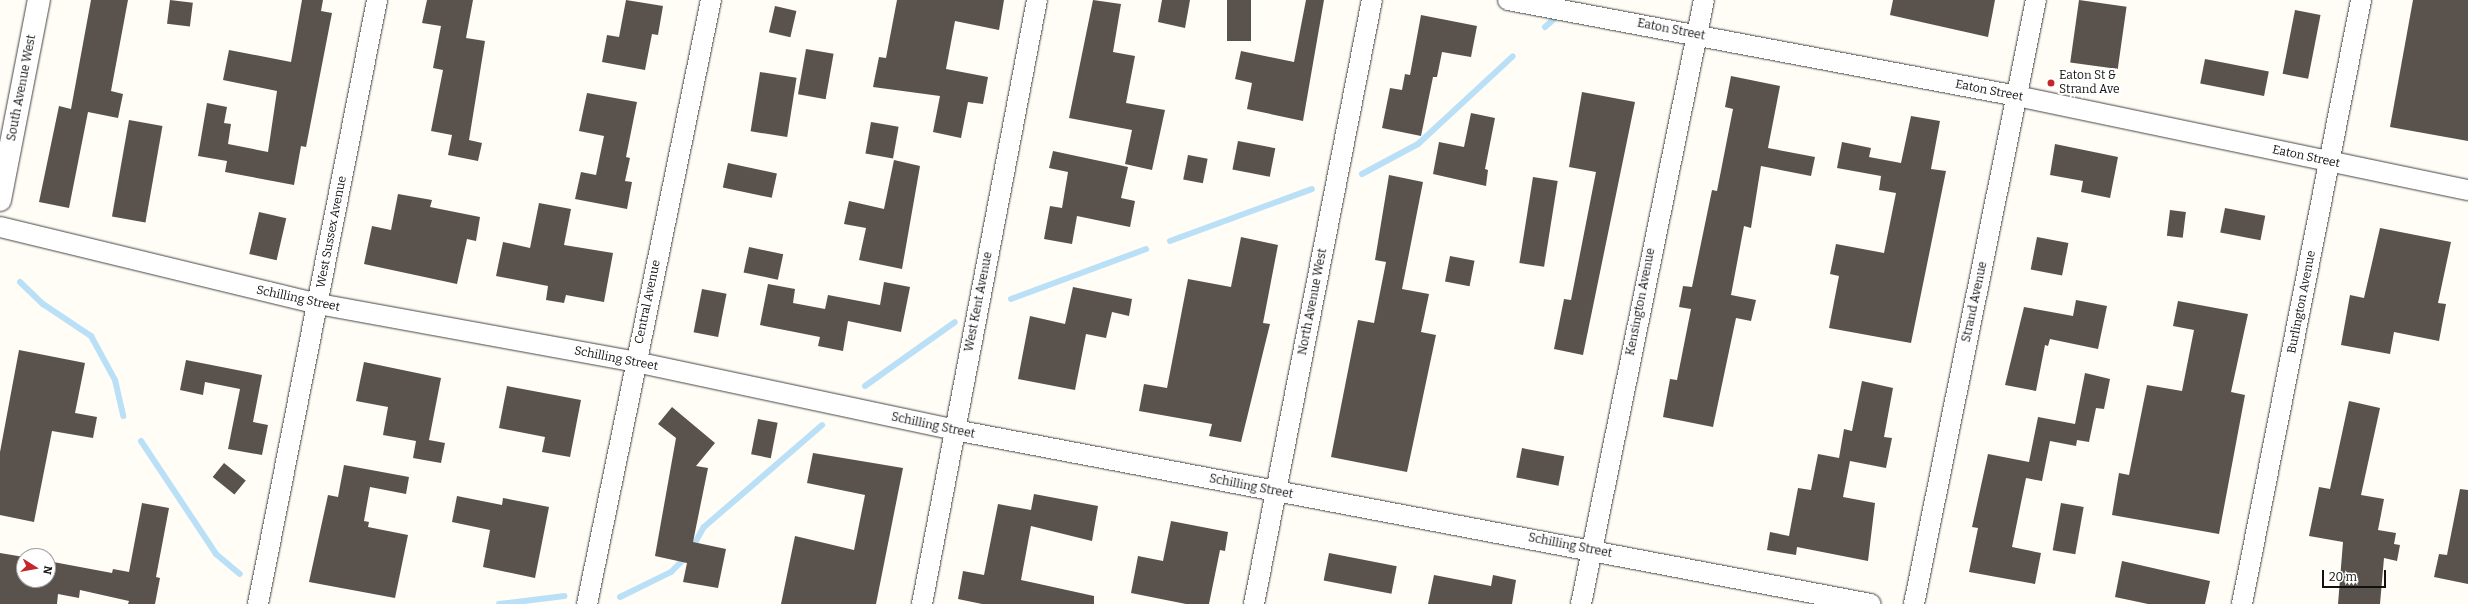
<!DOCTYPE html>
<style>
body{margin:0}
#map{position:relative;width:2468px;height:604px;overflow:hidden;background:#fffdf5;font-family:Bitter,serif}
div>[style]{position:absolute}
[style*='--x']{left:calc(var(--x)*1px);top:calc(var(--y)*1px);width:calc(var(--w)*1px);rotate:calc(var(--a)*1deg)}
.stream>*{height:6px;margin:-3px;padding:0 3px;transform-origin:3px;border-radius:3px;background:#b9e0f7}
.building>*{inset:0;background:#5a524d;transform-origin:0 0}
.roads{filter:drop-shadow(0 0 1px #444) drop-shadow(0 0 1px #444)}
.minor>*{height:20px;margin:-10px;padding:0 10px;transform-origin:10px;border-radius:10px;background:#fff}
.tertiary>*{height:22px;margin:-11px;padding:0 11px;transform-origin:11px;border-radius:11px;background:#fff}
.dots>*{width:11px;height:11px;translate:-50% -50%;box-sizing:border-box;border:2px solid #fff;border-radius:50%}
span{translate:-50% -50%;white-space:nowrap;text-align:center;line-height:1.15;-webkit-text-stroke:4px #fff;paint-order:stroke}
.street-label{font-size:12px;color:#111}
.poi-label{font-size:12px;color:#111}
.left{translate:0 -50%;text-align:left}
.north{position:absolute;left:16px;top:548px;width:40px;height:40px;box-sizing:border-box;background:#fff;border:1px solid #a0a0a0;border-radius:50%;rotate:101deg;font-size:11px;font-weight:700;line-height:16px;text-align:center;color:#111}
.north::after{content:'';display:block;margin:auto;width:14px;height:18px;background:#c4262e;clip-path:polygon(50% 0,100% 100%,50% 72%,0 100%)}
.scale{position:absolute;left:2322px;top:570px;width:64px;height:18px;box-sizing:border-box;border:2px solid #111;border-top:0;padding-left:5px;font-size:12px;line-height:14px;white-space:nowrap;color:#111;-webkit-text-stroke:3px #fff;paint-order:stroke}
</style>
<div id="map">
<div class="stream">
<div style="--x:1545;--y:27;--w:11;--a:-41"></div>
<div style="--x:1362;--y:174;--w:64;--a:-28.2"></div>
<div style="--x:1418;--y:144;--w:129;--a:-42.8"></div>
<div style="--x:1170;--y:241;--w:151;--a:-20.1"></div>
<div style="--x:20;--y:282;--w:32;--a:44"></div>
<div style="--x:43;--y:304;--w:58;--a:33.7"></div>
<div style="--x:91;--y:336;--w:50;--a:61.4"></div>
<div style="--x:115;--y:380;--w:37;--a:77"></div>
<div style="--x:1011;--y:299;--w:144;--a:-20.3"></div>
<div style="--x:865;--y:386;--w:110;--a:-35.4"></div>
<div style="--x:141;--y:441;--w:136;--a:56.4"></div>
<div style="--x:216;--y:554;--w:31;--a:40"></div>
<div style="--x:691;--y:550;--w:26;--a:-61"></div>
<div style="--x:704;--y:527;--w:156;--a:-40.8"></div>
<div style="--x:620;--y:597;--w:57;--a:-26.1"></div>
<div style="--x:671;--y:572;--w:21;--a:-45"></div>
<div style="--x:499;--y:604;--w:66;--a:-6.9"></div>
</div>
<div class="building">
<div style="clip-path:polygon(91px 0,128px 0,111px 91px,123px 94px,118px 118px,88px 112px,69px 208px,39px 202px,59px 106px,71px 109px)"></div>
<div style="left:170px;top:0;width:23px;height:24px;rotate:7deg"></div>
<div style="clip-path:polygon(302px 0,323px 0,321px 11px,332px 13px,306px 147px,301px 146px,294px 185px,225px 172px,227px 161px,198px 156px,207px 103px,227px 107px,224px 123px,231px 124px,228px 144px,268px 152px,277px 91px,223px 80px,229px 50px,291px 62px)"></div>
<div style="clip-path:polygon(427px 0,473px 0,466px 38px,485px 41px,469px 140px,482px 143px,478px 161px,448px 155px,452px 135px,431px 131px,443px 70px,433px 68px,441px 26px,422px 23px)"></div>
<div style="clip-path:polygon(626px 0,663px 6px,658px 35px,652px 34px,645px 70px,602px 62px,607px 35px,619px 37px)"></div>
<div style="clip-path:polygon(897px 0,1004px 0,999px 30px,955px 21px,946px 69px,988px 77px,983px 104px,968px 102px,961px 138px,933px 132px,940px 96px,873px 87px,879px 57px,886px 58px)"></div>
<div style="clip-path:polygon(1093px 0,1121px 4px,1113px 52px,1135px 56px,1126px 103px,1165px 110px,1152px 170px,1125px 164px,1132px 130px,1069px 118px)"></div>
<div style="clip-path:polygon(1162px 0,1190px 0,1185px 28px,1158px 22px)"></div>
<div style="left:1227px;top:0;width:24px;height:41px"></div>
<div style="clip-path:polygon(1306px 0,1324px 0,1303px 121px,1247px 109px,1252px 83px,1235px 79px,1241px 51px,1294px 62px)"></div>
<div style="clip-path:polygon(1893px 0,1995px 0,1988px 37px,1890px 15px)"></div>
<div style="left:2079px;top:0;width:48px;height:63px;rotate:8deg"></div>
<div style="clip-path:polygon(2413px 0,2468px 0,2468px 141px,2390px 127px)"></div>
<div style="left:775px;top:6px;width:22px;height:27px;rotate:13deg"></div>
<div style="left:2295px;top:10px;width:26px;height:65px;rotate:11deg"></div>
<div style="clip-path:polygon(1421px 15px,1477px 26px,1471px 57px,1442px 52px,1437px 77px,1433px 77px,1421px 136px,1382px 128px,1390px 88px,1402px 90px,1405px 74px,1410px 75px)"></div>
<div style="left:806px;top:49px;width:28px;height:46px;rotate:10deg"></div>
<div style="left:2205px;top:59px;width:65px;height:25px;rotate:11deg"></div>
<div style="left:760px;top:72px;width:37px;height:60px;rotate:9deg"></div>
<div style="clip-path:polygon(1731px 76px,1780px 86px,1768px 148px,1815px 157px,1811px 176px,1761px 166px,1751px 228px,1744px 226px,1731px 295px,1756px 300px,1751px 321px,1736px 318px,1713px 427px,1663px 417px,1670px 379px,1677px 380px,1691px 309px,1679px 307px,1683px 286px,1692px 287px,1712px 190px,1717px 191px,1733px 109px,1725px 107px)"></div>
<div style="clip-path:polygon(1582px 92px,1635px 102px,1583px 355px,1554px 349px,1564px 299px,1571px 300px,1596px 172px,1569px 167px)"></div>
<div style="clip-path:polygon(587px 93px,637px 102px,626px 157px,630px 158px,625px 181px,632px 182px,627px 209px,575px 199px,581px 172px,596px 175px,604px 136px,579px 131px)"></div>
<div style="clip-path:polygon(1471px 113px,1495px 118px,1485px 169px,1488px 170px,1486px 186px,1433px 174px,1439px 142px,1464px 147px)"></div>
<div style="clip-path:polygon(1911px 116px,1940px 121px,1931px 169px,1946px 171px,1911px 343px,1829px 328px,1839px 276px,1830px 274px,1836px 244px,1884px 253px,1896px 193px,1879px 190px,1881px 176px,1837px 168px,1842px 142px,1871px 148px,1869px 157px,1901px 163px)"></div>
<div style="left:129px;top:120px;width:34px;height:98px;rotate:10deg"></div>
<div style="left:871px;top:122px;width:28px;height:32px;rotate:10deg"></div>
<div style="left:1238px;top:141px;width:38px;height:29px;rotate:11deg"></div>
<div style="clip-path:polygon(2055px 144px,2118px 157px,2110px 198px,2081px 192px,2083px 181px,2050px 175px)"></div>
<div style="clip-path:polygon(1053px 151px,1128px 167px,1121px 198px,1135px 201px,1130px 227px,1077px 216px,1072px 244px,1044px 239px,1050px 206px,1062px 208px,1068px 172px,1049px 168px)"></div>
<div style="left:1188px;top:155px;width:20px;height:25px;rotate:11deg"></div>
<div style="clip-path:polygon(894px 160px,920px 166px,902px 269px,859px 260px,866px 228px,844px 224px,849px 201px,884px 209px)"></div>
<div style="left:728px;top:163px;width:50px;height:25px;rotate:12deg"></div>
<div style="clip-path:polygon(1389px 175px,1423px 182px,1402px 289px,1429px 294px,1421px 332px,1436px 335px,1407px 472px,1331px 457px,1358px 320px,1374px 323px,1386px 262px,1375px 260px)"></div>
<div style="left:1533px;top:177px;width:25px;height:87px;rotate:9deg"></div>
<div style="clip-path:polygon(398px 194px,432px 200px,430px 207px,480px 217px,476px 241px,467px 239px,457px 284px,364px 264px,372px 226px,391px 230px)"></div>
<div style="clip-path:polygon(539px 203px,571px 209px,564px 245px,613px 253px,604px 302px,566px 295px,564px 303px,546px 300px,548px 286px,496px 276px,503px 242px,530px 248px)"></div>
<div style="left:2225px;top:208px;width:41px;height:25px;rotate:11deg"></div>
<div style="left:2170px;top:210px;width:16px;height:26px;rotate:7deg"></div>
<div style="left:259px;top:212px;width:28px;height:43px;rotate:13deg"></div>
<div style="clip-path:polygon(2380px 228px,2451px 242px,2438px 303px,2446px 304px,2439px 341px,2394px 332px,2390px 354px,2341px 345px,2350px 295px,2364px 298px)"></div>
<div style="clip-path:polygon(1241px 237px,1278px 245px,1263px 323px,1270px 324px,1241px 442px,1209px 436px,1212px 424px,1139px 411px,1144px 384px,1167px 388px,1188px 279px,1231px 287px)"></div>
<div style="left:2037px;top:237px;width:32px;height:33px;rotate:11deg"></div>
<div style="left:749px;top:247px;width:35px;height:26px;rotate:12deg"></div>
<div style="left:1450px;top:256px;width:25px;height:26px;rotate:11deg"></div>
<div style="clip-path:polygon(884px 282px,910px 287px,901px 332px,848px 321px,843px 351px,818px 346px,820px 337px,760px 325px,768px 284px,795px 289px,793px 303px,825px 309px,828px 295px,880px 305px)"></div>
<div style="clip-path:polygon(1073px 287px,1132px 299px,1129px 316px,1112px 312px,1106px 338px,1086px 334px,1075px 390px,1018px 379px,1030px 316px,1065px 324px)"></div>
<div style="left:702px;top:289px;width:25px;height:44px;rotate:11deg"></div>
<div style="clip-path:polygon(2076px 300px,2107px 306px,2098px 349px,2050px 339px,2048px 346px,2045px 345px,2036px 391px,2005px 385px,2024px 307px,2073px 316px)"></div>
<div style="clip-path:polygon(2178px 301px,2248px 314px,2231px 392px,2245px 395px,2219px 534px,2112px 515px,2119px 473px,2129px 475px,2147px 385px,2182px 391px,2194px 330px,2173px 326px)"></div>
<div style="clip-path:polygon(19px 350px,85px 363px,75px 413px,97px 417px,93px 438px,52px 431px,34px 522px,0 515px,0 452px)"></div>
<div style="clip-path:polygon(186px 360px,262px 375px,253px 422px,268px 425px,262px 455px,228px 449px,240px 389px,205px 382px,203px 395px,180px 390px)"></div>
<div style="clip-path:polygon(364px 362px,441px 378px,429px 440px,445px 443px,441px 463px,413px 458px,416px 441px,383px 435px,388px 407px,356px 401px)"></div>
<div style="clip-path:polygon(2085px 373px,2110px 379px,2104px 409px,2096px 408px,2089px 442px,2077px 440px,2076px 446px,2050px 441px,2042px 481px,2026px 478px,2012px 547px,2041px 553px,2035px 584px,1969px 572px,1978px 528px,1972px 527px,1988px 454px,2029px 462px,2038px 417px,2075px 424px)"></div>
<div style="clip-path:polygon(1862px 381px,1893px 388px,1884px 437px,1892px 438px,1886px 468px,1850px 461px,1843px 497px,1875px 503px,1868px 561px,1797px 547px,1796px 555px,1767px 550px,1770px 532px,1789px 536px,1798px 488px,1811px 490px,1818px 454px,1839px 458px,1844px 429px,1852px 431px)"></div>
<div style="clip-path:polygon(507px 386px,581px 400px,570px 457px,542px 452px,545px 437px,499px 428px)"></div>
<div style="clip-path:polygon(2349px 401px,2380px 408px,2361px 495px,2384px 499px,2378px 530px,2396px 533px,2394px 544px,2400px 545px,2397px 561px,2384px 558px,2380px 604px,2338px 604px,2343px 542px,2309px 536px,2319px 487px,2330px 489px)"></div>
<div style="clip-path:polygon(672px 407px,715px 443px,696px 466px,708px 468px,693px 542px,726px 549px,718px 588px,683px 582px,687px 563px,655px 556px,676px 438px,658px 424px)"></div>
<div style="left:758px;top:419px;width:20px;height:36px;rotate:11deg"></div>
<div style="left:1522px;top:448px;width:43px;height:30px;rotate:11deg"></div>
<div style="clip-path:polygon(813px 453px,903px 468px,876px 604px,781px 604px,795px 536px,854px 550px,865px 495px,807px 483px)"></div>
<div style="left:224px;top:463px;width:28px;height:18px;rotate:39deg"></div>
<div style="clip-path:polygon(344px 465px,409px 477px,406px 494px,370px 487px,364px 521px,369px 522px,368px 527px,408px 535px,395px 598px,309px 582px,328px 495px,338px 497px)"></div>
<div style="clip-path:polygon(2460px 489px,2468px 490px,2468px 584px,2434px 577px,2439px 554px,2447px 555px)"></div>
<div style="clip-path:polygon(1034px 494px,1098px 506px,1092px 541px,1031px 526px,1021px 580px,1094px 596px,1094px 604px,982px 604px,958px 599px,963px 571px,984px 575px,998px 504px,1031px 510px)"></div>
<div style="clip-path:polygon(457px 496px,502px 505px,503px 498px,549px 507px,535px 578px,483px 567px,490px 530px,452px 522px)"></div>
<div style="clip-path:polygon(142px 503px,169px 508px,156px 577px,160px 578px,155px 604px,128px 604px,129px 601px,80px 590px,79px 598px,58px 594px,57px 604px,0 604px,0 553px,24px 557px,24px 580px,48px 580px,48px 561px,112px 573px,113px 569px,129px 572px)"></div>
<div style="left:2061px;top:503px;width:23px;height:48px;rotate:10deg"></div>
<div style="clip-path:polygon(1171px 521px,1228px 532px,1225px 551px,1220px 550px,1209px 604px,1186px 604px,1131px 593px,1138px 556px,1163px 561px)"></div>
<div style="left:1329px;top:553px;width:69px;height:28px;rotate:11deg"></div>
<div style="clip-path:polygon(2122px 561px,2210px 581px,2205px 604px,2148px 604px,2115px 597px)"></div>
<div style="clip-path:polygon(1434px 575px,1491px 586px,1493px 575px,1516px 580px,1512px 604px,1428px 604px)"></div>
</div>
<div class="roads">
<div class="minor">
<div style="--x:1508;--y:0;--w:518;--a:10.68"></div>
<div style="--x:2017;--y:96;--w:461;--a:11.8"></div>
<div style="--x:0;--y:227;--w:327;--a:13.6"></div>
<div style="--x:318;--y:304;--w:323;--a:10.3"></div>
<div style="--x:636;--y:362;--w:326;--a:12"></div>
<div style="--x:955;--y:430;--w:932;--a:10.76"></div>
<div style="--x:258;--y:604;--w:616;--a:-78.85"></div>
<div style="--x:587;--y:604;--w:617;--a:-78.4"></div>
<div style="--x:922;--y:604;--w:615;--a:-79.22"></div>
<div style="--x:1254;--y:604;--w:615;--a:-78.95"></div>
<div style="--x:1581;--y:604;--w:616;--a:-78.49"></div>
<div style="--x:1914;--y:604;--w:616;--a:-78.58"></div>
<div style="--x:2242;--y:604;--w:616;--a:-78.85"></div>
</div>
<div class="tertiary">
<div style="--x:0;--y:200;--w:204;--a:-79"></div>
</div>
</div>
<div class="dots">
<div style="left:2051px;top:83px;background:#c4262e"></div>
</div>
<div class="street-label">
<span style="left:1671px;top:30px;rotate:11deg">Eaton Street</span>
<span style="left:22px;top:88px;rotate:-79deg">South Avenue West</span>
<span style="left:1989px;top:91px;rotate:11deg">Eaton Street</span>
<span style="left:2306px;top:157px;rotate:12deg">Eaton Street</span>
<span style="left:332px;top:232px;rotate:-79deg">West Sussex Avenue</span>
<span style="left:298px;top:299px;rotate:12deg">Schilling Street</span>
<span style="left:648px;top:302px;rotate:-78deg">Central Avenue</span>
<span style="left:979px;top:302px;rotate:-79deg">West Kent Avenue</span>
<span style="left:1313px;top:302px;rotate:-79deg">North Avenue West</span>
<span style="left:1641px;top:302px;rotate:-79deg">Kensington Avenue</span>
<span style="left:1975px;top:302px;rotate:-78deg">Strand Avenue</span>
<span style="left:2302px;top:302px;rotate:-79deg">Burlington Avenue</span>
<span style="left:616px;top:359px;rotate:11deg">Schilling Street</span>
<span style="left:933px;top:426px;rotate:12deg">Schilling Street</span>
<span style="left:1251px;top:487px;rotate:11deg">Schilling Street</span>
<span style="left:1570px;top:546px;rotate:11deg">Schilling Street</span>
</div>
<div class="poi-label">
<span class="left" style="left:2059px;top:83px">Eaton St &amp;<br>Strand Ave</span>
</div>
<div class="north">N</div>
<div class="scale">20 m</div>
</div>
